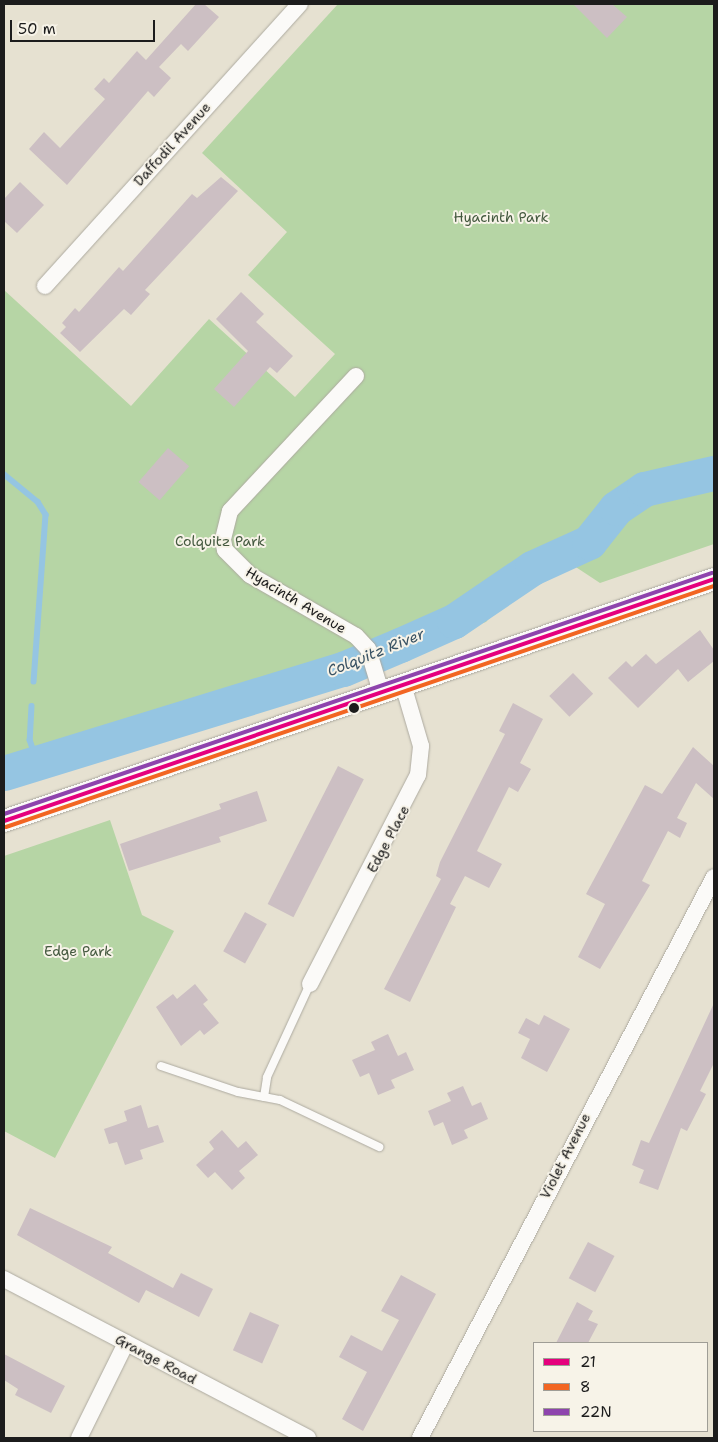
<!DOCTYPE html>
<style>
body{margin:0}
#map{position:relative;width:718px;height:1442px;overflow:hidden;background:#e6e1d1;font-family:"Shantell Sans",sans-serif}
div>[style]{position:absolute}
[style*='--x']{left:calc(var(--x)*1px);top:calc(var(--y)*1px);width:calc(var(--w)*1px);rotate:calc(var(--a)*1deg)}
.green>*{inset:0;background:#b6d5a5}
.stream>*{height:5.5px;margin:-2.75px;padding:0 2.75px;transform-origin:2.75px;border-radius:2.75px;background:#95c5e2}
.river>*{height:35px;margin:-17.5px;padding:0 17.5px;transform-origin:17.5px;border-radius:17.5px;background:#95c5e2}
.building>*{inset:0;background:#ccbfc3;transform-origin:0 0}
.roads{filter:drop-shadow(0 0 1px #adaaa0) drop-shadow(0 0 1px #adaaa0)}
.lane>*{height:8px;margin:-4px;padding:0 4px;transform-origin:4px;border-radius:4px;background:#fbfaf8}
.street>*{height:16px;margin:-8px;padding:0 8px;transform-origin:8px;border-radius:8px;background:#fbfaf8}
.secondary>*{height:22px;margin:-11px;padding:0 11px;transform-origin:11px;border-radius:11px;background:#fbfaf8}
.bus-1>*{height:4px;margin:-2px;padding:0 2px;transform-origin:2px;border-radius:2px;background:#e5007d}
.bus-2>*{height:4px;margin:-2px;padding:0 2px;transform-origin:2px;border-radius:2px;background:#f26522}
.bus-3>*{height:4px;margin:-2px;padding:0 2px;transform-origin:2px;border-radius:2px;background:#8e44ad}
.dots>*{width:14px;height:14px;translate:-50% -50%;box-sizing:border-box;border:2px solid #f7f3e8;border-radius:50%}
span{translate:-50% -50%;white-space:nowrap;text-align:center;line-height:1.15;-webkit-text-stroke:4px #f7f3e8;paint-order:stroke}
.street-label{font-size:14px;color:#1c1c1c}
.park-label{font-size:14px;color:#44593f}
.water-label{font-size:15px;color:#3a5364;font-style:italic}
.frame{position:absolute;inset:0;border:5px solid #1c1c1c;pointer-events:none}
.legend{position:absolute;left:533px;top:1342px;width:175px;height:90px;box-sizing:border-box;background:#f7f3e8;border:1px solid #9f9d96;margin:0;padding:6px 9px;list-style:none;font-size:15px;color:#1c1c1c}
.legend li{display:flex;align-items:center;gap:10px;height:25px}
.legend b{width:25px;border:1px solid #9f9d96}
.scale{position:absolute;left:10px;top:20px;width:145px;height:22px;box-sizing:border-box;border:2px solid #1c1c1c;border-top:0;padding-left:6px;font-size:15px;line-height:18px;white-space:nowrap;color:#1c1c1c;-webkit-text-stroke:4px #f7f3e8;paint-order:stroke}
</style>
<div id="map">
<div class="green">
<div style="clip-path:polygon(338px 4px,714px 4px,714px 544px,600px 583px,550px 550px,486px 622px,4px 785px,4px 290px,131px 406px,209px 319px,295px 397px,335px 354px,248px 275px,287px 232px,202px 153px)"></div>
<div style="clip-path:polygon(110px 820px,142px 915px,174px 931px,55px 1158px,4px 1131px,4px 856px)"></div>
</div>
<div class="stream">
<div style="--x:4;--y:474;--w:44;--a:39.5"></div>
<div style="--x:38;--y:502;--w:15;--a:58"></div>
<div style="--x:46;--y:515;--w:167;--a:94.1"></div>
<div style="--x:32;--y:706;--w:34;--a:93"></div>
<div style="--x:30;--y:740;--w:24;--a:71"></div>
</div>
<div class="river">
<div style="--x:4;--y:773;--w:355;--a:-17.1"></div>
<div style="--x:343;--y:669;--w:62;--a:-22.8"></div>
<div style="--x:400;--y:645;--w:59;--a:-24"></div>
<div style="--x:454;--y:621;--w:94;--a:-34.2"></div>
<div style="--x:532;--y:568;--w:63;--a:-24.5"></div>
<div style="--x:589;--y:542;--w:43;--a:-51.5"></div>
<div style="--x:616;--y:508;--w:34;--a:-34"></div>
<div style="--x:644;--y:489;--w:72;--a:-12.9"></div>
</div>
<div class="building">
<div style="clip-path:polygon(196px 4px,204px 4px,219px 17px,188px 51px,181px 44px,159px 67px,171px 78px,154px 97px,148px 91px,67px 185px,29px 149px,44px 132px,60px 148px,105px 99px,94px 89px,104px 78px,109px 83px,137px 51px,146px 60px)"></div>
<div style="clip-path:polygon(573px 4px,612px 4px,627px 17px,607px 38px)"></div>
<div style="clip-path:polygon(221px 177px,238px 191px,145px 290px,150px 294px,131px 315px,124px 309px,80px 352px,60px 333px,66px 327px,62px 323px,75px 308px,79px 312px,119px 267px,123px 271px,192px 194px,197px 198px)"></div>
<div style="clip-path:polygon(20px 182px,44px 205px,17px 233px,4px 221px,4px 199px)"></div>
<div style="clip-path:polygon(241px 292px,264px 314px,256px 322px,293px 356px,277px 373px,270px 367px,234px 407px,214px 389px,248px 351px,216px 319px)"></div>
<div style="left:168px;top:448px;width:28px;height:45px;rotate:41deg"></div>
<div style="clip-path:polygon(700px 630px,714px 650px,714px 661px,688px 682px,678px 669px,638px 708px,608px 678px,626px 661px,632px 667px,646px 654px,656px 664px)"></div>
<div style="left:573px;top:673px;width:29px;height:33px;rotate:46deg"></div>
<div style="clip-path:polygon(513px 703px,543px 719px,520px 763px,531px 769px,518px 792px,509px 787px,477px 851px,502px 864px,489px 888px,465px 876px,450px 904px,456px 907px,410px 1002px,384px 989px,441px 879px,436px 876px,440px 862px,505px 734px,499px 731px)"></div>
<div style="clip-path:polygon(693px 747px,714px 766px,714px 799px,696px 783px,677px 818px,687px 823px,680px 838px,668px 831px,642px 881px,650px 885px,600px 969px,578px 957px,605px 904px,586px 894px,645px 785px,662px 794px)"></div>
<div style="left:338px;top:766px;width:29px;height:155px;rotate:27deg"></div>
<div style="clip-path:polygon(257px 791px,267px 821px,219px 837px,221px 842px,129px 871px,120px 844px,221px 809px,219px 804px)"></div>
<div style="left:245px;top:912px;width:25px;height:45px;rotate:29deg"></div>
<div style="clip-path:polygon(195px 984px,208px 1000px,203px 1004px,219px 1023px,204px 1035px,200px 1030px,181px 1046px,156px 1007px,173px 994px,177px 999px)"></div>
<div style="clip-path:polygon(714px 1003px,714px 1063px,700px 1091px,706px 1094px,687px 1131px,681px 1128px,658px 1190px,639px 1183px,644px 1170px,632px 1165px,641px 1140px,649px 1143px)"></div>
<div style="clip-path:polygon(544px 1015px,570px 1029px,547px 1072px,521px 1058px,530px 1039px,518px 1033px,526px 1018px,539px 1025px)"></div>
<div style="clip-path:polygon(388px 1034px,398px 1056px,406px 1052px,414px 1070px,391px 1080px,395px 1088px,378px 1095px,369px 1073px,360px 1077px,352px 1060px,375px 1050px,371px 1042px)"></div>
<div style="clip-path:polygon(463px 1086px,472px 1106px,481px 1102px,488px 1119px,464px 1130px,468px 1138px,452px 1145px,443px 1122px,434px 1126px,428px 1111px,451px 1101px,447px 1093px)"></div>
<div style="clip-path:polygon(141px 1105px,148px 1128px,158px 1125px,164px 1142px,140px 1150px,143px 1159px,125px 1165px,117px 1142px,109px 1144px,104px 1129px,127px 1121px,124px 1111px)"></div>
<div style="clip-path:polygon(222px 1130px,238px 1148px,246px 1141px,258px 1155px,239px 1171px,245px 1178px,232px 1190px,215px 1172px,208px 1178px,196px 1165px,214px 1149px,209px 1142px)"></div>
<div style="clip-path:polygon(30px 1208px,112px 1247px,108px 1253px,173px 1288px,181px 1273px,213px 1289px,199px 1317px,146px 1290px,139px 1303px,17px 1235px)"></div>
<div style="left:588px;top:1242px;width:30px;height:41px;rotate:28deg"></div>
<div style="clip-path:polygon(401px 1275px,436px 1294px,363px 1431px,342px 1419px,367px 1372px,339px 1357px,351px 1335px,382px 1351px,399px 1320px,381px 1311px)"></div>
<div style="clip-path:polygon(577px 1302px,593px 1311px,588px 1320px,598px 1324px,588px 1343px,556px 1343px)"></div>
<div style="left:250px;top:1312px;width:32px;height:42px;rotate:24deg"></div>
<div style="clip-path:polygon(4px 1354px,65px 1386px,51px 1413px,15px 1395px,18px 1389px,4px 1380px)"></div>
</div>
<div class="roads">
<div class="lane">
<div style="--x:161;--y:1066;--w:81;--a:18.7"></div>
<div style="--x:238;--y:1092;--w:43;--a:10.8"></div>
<div style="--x:280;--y:1100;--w:110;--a:25.4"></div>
<div style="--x:264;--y:1097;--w:20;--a:-81"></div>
<div style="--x:267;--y:1077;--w:102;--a:-65.2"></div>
</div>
<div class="street">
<div style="--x:45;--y:286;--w:380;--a:-47.9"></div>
<div style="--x:356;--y:376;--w:185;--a:133"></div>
<div style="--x:230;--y:511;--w:30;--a:104"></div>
<div style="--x:223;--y:540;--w:10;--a:79"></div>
<div style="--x:225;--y:550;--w:35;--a:45"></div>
<div style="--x:250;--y:575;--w:122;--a:29.9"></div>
<div style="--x:356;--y:636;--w:18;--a:47"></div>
<div style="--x:368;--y:649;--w:45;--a:73.2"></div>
<div style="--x:310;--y:984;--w:235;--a:-62.7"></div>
<div style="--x:418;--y:775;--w:29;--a:-84"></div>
<div style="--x:421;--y:746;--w:64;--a:-106.4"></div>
<div style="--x:4;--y:1279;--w:343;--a:27.6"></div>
<div style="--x:79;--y:1438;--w:106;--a:-63.7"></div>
<div style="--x:420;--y:1438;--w:633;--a:-62.34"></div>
</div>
<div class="secondary">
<div style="--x:4;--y:821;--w:750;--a:-18.82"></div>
</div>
</div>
<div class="bus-1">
<div style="--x:4;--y:821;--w:750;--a:-18.82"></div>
</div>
<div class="bus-2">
<div style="--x:6;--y:827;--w:748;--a:-18.8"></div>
</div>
<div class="bus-3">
<div style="--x:4;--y:814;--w:748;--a:-18.8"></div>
</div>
<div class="dots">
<div style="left:354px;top:708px;background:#1c1c1c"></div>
</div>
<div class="street-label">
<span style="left:172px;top:144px;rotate:-48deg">Daffodil Avenue</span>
<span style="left:296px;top:600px;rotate:31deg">Hyacinth Avenue</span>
<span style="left:388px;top:839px;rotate:-62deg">Edge Place</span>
<span style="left:565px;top:1156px;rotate:-63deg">Violet Avenue</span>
<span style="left:156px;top:1359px;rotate:28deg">Grange Road</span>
</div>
<div class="park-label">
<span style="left:501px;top:217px">Hyacinth Park</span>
<span style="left:220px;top:541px">Colquitz Park</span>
<span style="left:78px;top:951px">Edge Park</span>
</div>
<div class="water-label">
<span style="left:376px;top:653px;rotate:-22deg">Colquitz River</span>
</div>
<div class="frame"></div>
<ul class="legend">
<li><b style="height:6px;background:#e5007d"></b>21</li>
<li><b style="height:6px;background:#f26522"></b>8</li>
<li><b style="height:6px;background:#8e44ad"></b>22N</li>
</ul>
<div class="scale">50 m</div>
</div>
